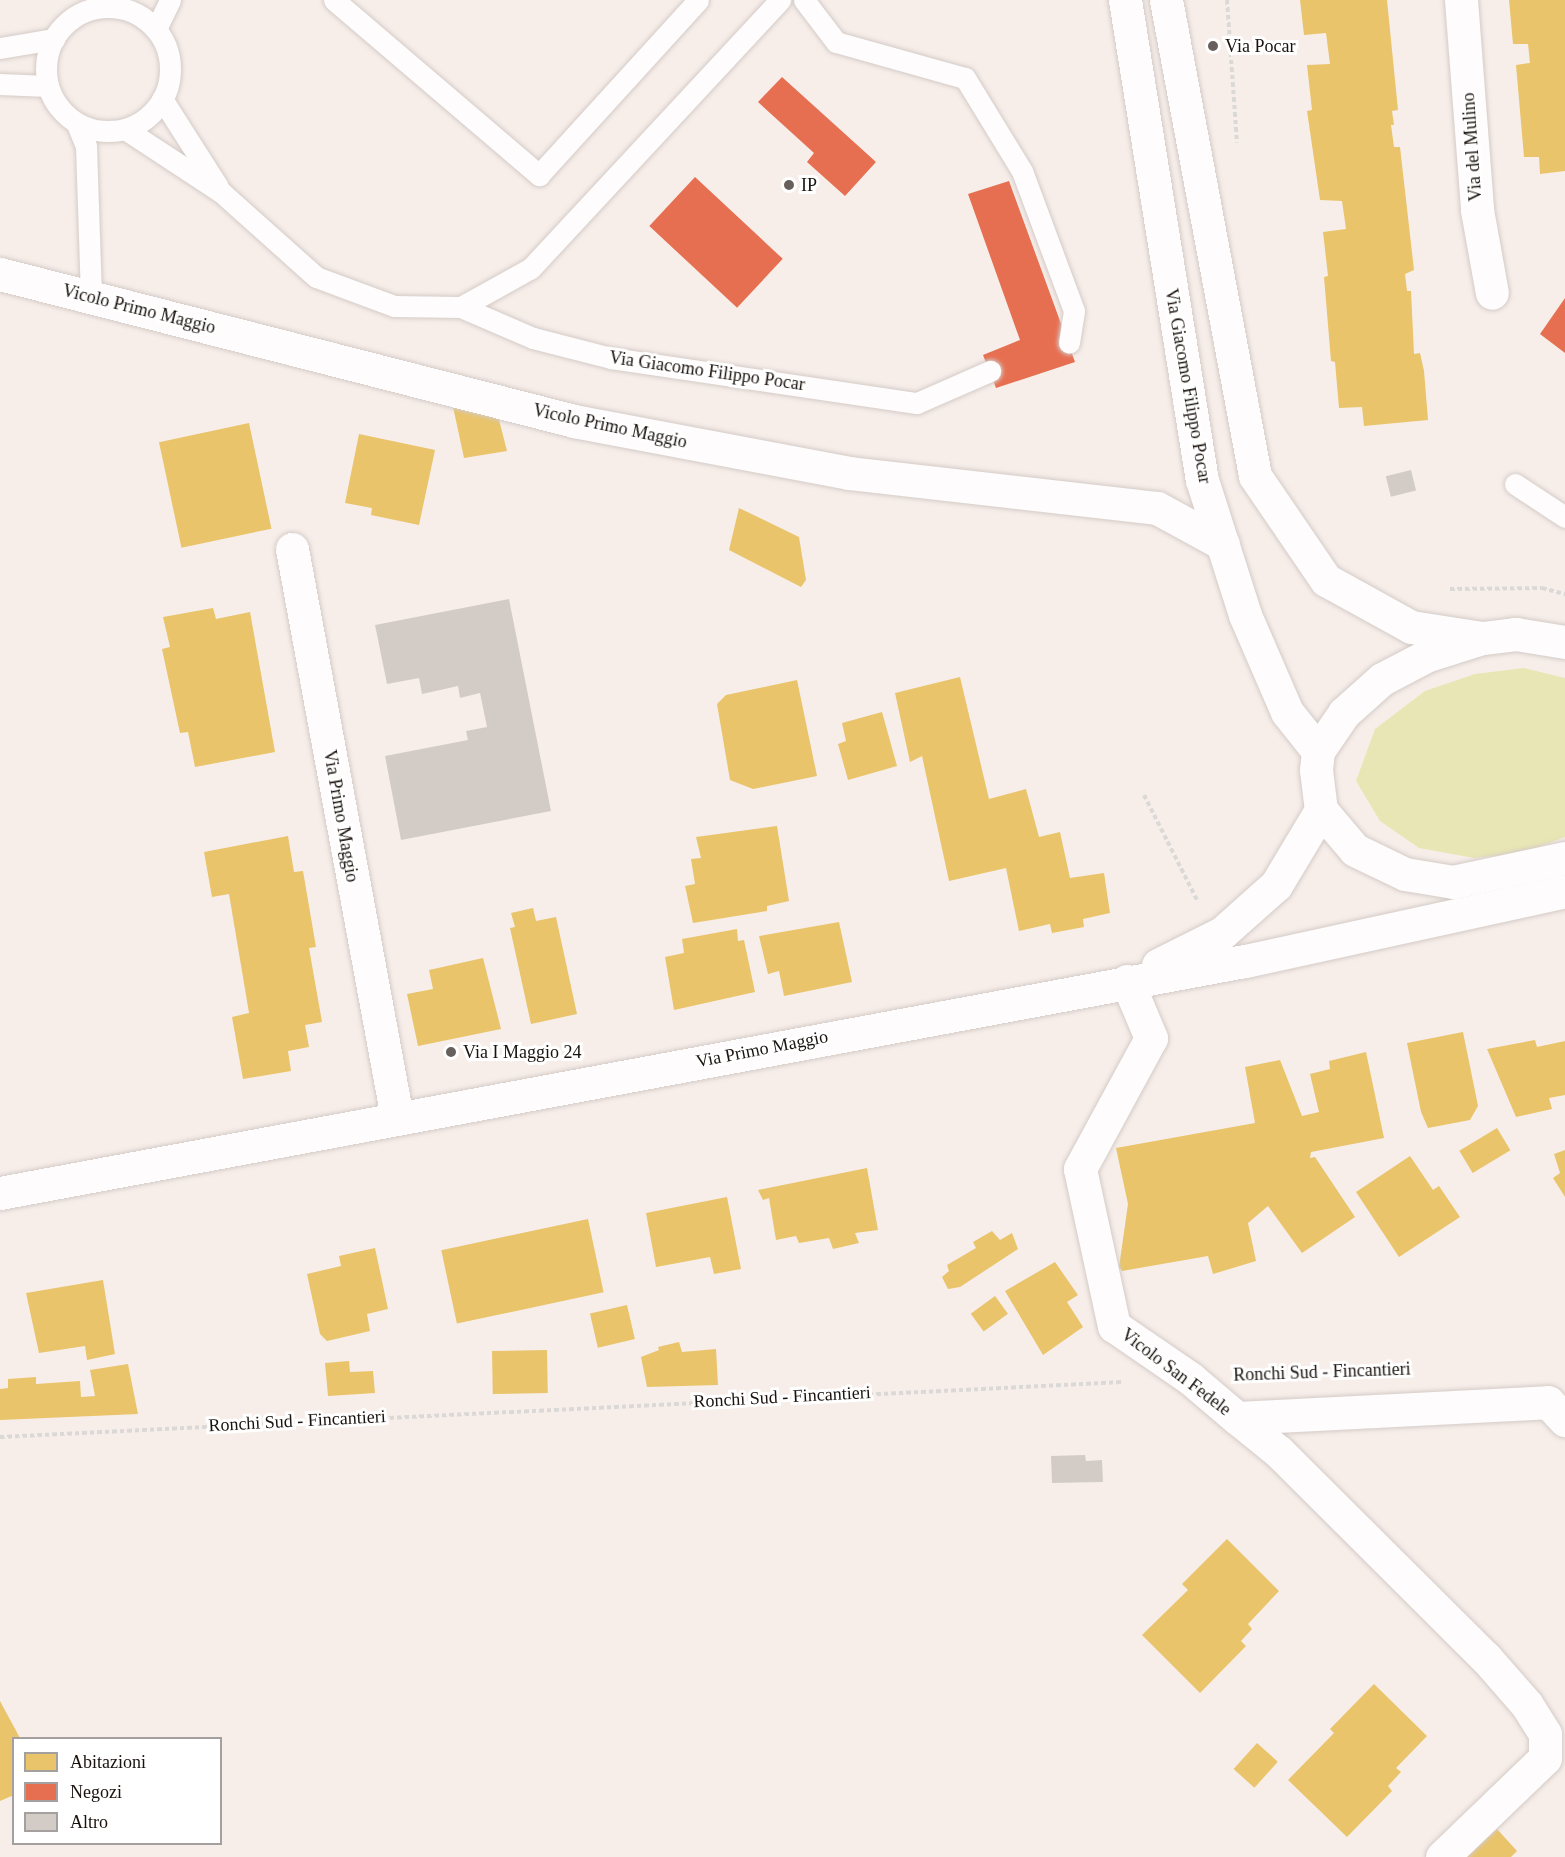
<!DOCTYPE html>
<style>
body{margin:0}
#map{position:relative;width:1565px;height:1857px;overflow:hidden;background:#f7eeea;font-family:"Times New Roman",serif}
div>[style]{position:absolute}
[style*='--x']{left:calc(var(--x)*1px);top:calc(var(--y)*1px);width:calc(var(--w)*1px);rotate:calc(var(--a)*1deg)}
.green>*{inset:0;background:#e8e6b4}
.homes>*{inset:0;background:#e9c46a;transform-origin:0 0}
.shops>*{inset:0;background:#e76f51;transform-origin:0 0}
.building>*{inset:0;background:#d3ccc6;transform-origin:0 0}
.path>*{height:4px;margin-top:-2px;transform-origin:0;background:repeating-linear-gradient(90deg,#dbd9d7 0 4.5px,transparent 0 7.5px)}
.roads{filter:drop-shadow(0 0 2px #d4cbc7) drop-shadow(0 0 2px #d4cbc7)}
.service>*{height:21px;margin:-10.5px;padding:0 10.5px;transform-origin:10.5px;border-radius:10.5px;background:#fefcfc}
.service>.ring{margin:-10.5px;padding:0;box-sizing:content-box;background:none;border:21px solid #fefcfc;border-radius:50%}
.minor>*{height:33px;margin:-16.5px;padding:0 16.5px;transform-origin:16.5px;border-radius:16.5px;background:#fefcfc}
.secondary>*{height:33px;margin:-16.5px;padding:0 16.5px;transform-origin:16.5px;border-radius:16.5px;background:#fefcfc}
.primary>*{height:33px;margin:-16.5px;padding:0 16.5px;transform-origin:16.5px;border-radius:16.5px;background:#fefcfc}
.dots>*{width:16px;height:16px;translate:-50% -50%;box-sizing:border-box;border:3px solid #fff;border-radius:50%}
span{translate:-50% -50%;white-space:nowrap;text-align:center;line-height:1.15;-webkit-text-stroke:6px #fff;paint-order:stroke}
.poi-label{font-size:18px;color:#1a120e}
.left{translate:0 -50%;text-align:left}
.street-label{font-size:18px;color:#1a120e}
.legend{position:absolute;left:12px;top:1737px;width:210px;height:108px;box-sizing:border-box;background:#fff;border:2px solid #a3a09f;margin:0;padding:8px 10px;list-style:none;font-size:18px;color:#1a120e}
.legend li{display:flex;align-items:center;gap:12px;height:30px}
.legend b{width:30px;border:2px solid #a3a09f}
</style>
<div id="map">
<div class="green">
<div style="clip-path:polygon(1524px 668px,1565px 678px,1565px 837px,1522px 853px,1474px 858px,1419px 848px,1380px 821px,1356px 781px,1375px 729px,1425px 691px,1475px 674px)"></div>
</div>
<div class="homes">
<div style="clip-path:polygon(1300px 0,1387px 0,1398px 110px,1392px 111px,1394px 125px,1391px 125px,1394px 147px,1400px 147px,1414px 270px,1405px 274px,1407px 291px,1411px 291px,1414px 354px,1420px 353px,1424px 371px,1428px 420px,1364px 426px,1362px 407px,1339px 408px,1335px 362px,1331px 361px,1324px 277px,1328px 276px,1323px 232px,1346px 229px,1342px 201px,1320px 200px,1307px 111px,1312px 110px,1307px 65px,1330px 64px,1326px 33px,1304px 35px)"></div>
<div style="clip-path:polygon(1509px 0,1565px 0,1565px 171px,1540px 174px,1539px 157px,1524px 157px,1516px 65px,1530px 63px,1528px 44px,1513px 44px)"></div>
<div style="clip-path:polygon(452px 402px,497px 412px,507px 451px,464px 458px)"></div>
<div style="left:249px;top:423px;width:108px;height:92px;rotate:78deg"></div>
<div style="clip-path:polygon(359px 434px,435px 450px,419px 525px,371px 515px,372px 508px,345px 503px)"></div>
<div style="clip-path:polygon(739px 508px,799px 537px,806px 580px,801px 587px,729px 550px)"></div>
<div style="clip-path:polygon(213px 608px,216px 619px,250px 612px,275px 752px,195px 767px,188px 732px,180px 733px,162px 649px,170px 647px,163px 617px)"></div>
<div style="clip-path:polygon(960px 677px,989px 799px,1026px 789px,1039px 837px,1060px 832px,1070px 878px,1104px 873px,1110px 913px,1083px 919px,1084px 927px,1052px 933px,1050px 924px,1019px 931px,1006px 868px,949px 881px,922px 756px,910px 762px,895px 693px)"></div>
<div style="clip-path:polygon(797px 680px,817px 776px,753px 789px,730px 780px,717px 704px,726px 695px)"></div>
<div style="clip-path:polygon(882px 712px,897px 766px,848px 780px,838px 744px,846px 741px,842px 723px)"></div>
<div style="clip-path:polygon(777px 826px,789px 901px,767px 906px,767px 911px,693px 923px,685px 886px,695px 884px,691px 859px,701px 858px,696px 837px)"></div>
<div style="clip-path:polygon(288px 836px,294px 872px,303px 871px,316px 947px,309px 948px,322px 1022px,305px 1025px,309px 1047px,288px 1051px,291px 1071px,243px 1079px,232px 1017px,249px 1013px,229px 894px,212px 897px,204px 852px)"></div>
<div style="clip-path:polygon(533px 908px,536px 921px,556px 917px,577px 1014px,531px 1024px,510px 928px,515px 927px,511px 913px)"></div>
<div style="clip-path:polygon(839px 922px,852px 982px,784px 996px,779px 971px,768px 974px,759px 936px)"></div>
<div style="clip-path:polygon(737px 929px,738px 941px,744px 940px,755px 992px,674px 1010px,665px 957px,684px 953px,682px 939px)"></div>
<div style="clip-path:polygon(483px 958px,501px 1029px,418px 1046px,407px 994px,433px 989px,429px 970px)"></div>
<div style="clip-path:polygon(1463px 1032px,1478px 1106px,1470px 1120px,1428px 1128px,1421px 1112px,1407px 1043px)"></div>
<div style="clip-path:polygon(1535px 1040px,1537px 1047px,1565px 1041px,1565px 1095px,1549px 1098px,1552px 1109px,1516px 1117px,1487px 1049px)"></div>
<div style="clip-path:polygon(1366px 1052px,1384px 1138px,1311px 1152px,1310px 1158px,1315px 1157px,1355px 1217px,1302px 1253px,1268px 1206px,1248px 1223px,1256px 1261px,1213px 1274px,1208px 1256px,1122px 1271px,1119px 1267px,1128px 1204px,1116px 1148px,1255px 1123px,1245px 1067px,1280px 1060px,1302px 1116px,1319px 1112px,1310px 1074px,1330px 1069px,1329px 1061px)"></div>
<div style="left:1497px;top:1128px;width:26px;height:44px;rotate:59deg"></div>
<div style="clip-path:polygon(1565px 1150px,1565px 1197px,1553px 1178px,1560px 1173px,1554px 1154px)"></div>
<div style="clip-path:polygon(1410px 1156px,1433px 1190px,1439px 1186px,1460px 1217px,1399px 1257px,1356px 1192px)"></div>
<div style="clip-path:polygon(867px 1168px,878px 1230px,855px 1233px,859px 1243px,833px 1249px,829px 1238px,799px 1243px,796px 1236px,776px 1240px,769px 1198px,763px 1200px,758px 1190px)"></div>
<div style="clip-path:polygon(727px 1197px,741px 1269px,714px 1274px,710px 1257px,656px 1267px,646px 1213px)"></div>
<div style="left:588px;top:1219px;width:75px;height:150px;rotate:78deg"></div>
<div style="clip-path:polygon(992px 1231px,1000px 1240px,1012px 1233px,1018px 1249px,960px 1287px,948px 1289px,942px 1277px,949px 1271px,947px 1265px,976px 1248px,973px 1242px)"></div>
<div style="clip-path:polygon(375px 1248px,388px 1309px,367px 1314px,370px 1331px,327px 1341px,320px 1334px,307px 1274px,341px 1266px,339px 1256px)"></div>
<div style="clip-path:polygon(1055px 1262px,1078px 1295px,1067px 1302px,1083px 1327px,1043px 1355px,1005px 1291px)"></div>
<div style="clip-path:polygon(103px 1280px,115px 1354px,87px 1360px,85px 1346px,39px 1353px,26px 1293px)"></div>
<div style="left:995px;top:1296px;width:22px;height:30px;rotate:54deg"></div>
<div style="left:627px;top:1305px;width:35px;height:38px;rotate:77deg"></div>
<div style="clip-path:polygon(679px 1342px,682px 1352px,716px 1349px,718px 1385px,647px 1387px,641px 1357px,659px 1350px,658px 1347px)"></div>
<div style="left:547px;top:1350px;width:43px;height:55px;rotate:89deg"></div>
<div style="clip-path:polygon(349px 1361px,350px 1372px,373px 1371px,375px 1393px,328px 1396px,325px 1363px)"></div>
<div style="clip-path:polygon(128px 1364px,138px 1414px,0 1420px,0 1389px,8px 1388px,8px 1379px,36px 1377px,36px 1384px,80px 1381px,81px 1397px,95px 1396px,90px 1370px)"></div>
<div style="clip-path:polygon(1227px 1539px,1279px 1591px,1248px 1624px,1252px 1629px,1241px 1641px,1246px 1646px,1200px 1693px,1142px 1635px,1188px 1590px,1182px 1584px)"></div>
<div style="clip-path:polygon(1374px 1684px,1427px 1736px,1396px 1768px,1401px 1772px,1388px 1786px,1392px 1791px,1347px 1837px,1288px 1780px,1334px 1733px,1330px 1729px)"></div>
<div style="clip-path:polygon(0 1701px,20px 1738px,14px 1738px,14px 1795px,0 1801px)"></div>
<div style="left:1257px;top:1743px;width:28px;height:35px;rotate:42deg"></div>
<div style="clip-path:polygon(1497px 1829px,1517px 1851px,1511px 1857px,1467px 1857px)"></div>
</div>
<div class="shops">
<div style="clip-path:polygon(782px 77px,876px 162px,845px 196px,807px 162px,814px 153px,758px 102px)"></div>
<div style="left:695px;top:177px;width:120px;height:67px;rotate:43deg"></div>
<div style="clip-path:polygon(1009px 181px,1075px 362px,996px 388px,983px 355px,1020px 340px,968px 194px)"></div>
<div style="clip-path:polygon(1565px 298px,1565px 353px,1540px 334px)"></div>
</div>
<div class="building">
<div style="left:1411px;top:470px;width:21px;height:26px;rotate:76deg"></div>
<div style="clip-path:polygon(509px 599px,551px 811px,401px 840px,385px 756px,468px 740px,466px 731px,487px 727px,480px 693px,460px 698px,458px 686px,422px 694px,419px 678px,387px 684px,375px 625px)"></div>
<div style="clip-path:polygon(1085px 1455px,1086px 1461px,1102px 1460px,1103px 1482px,1052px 1483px,1051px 1456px)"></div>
</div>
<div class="path">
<div style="--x:1227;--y:0;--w:143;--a:86"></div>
<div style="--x:1450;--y:589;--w:92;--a:-0.6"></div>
<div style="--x:1542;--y:588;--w:24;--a:15"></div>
<div style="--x:1144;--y:795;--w:120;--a:63.2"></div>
<div style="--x:0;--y:1437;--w:1124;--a:-2.8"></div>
</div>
<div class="roads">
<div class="service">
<div style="--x:334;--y:0;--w:270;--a:40.5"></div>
<div style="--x:539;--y:175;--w:236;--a:-47.7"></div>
<div style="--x:804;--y:0;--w:53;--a:52.7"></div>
<div style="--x:836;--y:42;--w:134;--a:15.6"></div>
<div style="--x:965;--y:78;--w:109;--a:58.5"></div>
<div style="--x:1022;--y:171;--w:149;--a:69.6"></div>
<div style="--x:1074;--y:311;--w:32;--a:99"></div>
<div class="ring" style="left:46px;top:7px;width:103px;height:103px"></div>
<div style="--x:156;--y:29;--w:32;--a:-64"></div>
<div style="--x:0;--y:48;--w:55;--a:-9.5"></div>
<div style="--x:0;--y:84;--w:48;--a:2.4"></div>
<div style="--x:162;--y:99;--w:104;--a:57.5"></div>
<div style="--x:77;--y:124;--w:24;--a:68"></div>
<div style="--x:86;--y:146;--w:150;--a:88.1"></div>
<div style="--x:125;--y:129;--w:115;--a:33.3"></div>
<div style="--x:221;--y:192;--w:127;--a:41.8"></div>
<div style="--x:316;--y:277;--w:83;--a:20.4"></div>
<div style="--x:394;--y:306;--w:67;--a:0.9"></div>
<div style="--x:461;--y:307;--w:80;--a:-29.1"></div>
<div style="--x:531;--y:268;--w:366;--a:-47.1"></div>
<div style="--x:461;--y:307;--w:78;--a:23.3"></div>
<div style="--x:533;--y:338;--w:81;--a:14.4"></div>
<div style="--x:611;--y:358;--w:309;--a:8.4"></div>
<div style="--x:917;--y:403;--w:80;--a:-23.7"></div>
<div style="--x:1515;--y:484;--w:60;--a:33.4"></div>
</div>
<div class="minor">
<div style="--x:1461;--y:0;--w:211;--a:85.6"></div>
<div style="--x:1477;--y:210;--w:84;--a:79.8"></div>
<div style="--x:0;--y:274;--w:593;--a:14.36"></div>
<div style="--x:574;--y:421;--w:280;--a:10.7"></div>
<div style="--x:849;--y:473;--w:310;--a:6.5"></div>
<div style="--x:1157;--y:508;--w:75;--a:28.6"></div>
<div style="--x:292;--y:549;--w:579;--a:79.54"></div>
<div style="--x:1127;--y:981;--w:62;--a:67.2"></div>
<div style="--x:1151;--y:1038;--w:149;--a:118.5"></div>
<div style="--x:1080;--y:1169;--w:161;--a:77.8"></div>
<div style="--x:1114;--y:1326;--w:93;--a:34.5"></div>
<div style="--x:1191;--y:1379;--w:60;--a:40.3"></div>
<div style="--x:1237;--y:1418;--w:311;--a:-2.9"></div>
<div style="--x:1548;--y:1402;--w:25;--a:47"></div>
<div style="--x:1237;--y:1418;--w:54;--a:39"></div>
<div style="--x:1279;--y:1452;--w:292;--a:44.9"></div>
<div style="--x:1486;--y:1658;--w:62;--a:48.9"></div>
<div style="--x:1527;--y:1705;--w:34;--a:58"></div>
<div style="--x:1545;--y:1734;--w:24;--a:90"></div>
<div style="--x:1545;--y:1758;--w:143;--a:136.1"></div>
</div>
<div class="secondary">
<div style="--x:1125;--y:0;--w:486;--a:80.9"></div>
<div style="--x:1202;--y:480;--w:142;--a:72.3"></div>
<div style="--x:1245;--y:615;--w:106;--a:66.6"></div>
<div style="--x:1287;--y:712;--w:50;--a:51.5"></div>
<div style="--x:1166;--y:0;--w:484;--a:79.4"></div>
<div style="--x:1255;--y:476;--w:126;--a:55.7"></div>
<div style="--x:1326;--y:580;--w:97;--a:28.9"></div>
<div style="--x:1411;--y:627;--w:72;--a:8.8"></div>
</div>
<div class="primary">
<div style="--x:1565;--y:642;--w:50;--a:-170.7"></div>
<div style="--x:1516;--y:634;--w:34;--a:173"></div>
<div style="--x:1482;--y:638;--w:57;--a:162.5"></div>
<div style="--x:1428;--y:655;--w:52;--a:152.4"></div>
<div style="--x:1382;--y:679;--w:51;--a:138.2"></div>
<div style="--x:1344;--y:713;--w:46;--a:124.4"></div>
<div style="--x:1318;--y:751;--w:19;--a:96"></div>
<div style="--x:1316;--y:770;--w:40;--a:82.9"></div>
<div style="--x:1321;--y:810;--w:52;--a:49.6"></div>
<div style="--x:1355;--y:850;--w:55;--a:25.6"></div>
<div style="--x:1405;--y:874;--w:49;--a:9.5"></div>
<div style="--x:1453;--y:882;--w:115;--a:-12.1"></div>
<div style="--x:1158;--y:965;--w:72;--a:-26.6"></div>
<div style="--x:1222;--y:933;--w:72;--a:-41.6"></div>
<div style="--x:1276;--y:885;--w:87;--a:-59"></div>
<div style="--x:0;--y:1193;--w:1266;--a:-10.56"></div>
<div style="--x:1245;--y:961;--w:328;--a:-12.3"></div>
</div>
</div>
<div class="dots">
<div style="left:1213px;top:46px;background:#675f5b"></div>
<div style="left:789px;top:185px;background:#675f5b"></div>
<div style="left:451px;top:1052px;background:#675f5b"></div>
</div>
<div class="poi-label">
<span class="left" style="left:1225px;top:46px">Via Pocar</span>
<span class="left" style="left:801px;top:185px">IP</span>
<span class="left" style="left:463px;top:1052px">Via I Maggio 24</span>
</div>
<div class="street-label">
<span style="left:1472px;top:147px;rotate:-94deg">Via del Mulino</span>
<span style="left:139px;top:309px;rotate:14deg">Vicolo Primo Maggio</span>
<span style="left:707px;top:371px;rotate:8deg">Via Giacomo Filippo Pocar</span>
<span style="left:1188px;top:386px;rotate:80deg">Via Giacomo Filippo Pocar</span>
<span style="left:610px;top:426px;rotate:12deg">Vicolo Primo Maggio</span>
<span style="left:341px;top:816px;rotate:80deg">Via Primo Maggio</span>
<span style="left:762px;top:1049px;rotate:-11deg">Via Primo Maggio</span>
<span style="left:1176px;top:1372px;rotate:37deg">Vicolo San Fedele</span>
<span style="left:1322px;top:1372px;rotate:-2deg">Ronchi Sud - Fincantieri</span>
<span style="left:782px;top:1397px;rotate:-3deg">Ronchi Sud - Fincantieri</span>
<span style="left:297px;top:1421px;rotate:-3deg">Ronchi Sud - Fincantieri</span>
</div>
<ul class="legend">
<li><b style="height:16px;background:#e9c46a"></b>Abitazioni</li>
<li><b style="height:16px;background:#e76f51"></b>Negozi</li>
<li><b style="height:16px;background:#d3ccc6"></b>Altro</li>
</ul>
</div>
